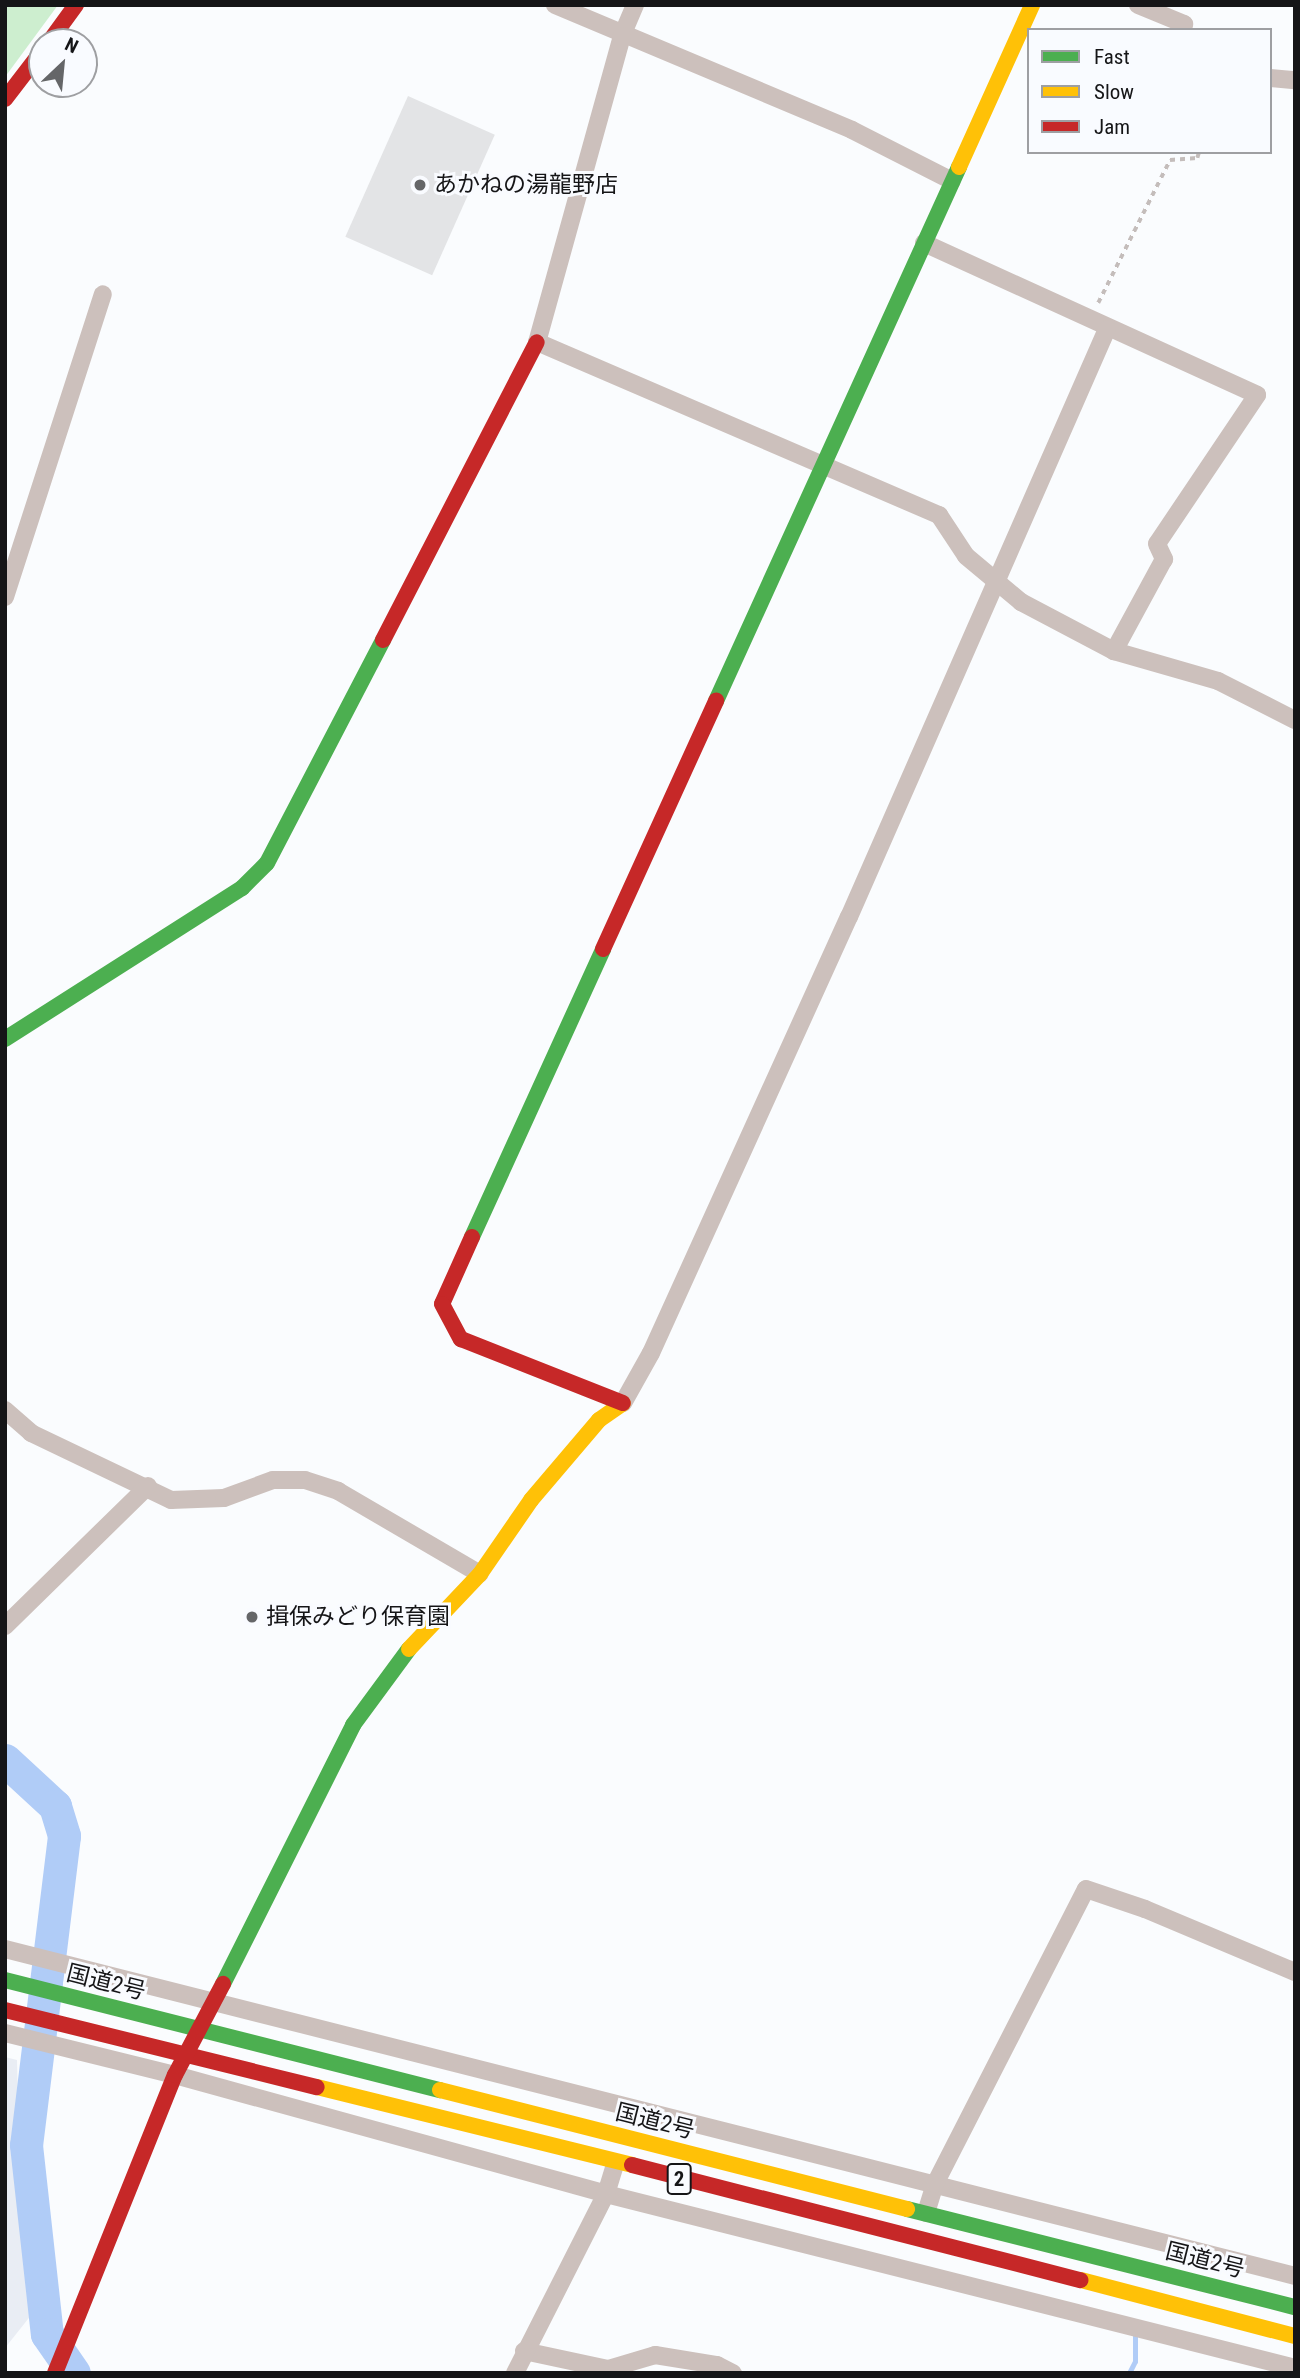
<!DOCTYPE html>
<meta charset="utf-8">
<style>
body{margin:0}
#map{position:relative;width:1300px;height:2378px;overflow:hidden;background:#fafcfe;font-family:"Roboto Condensed","Noto Sans JP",sans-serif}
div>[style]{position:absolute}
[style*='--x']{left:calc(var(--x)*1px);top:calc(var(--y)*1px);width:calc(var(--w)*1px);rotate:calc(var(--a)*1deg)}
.built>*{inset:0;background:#e9edf4}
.green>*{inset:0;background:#cdeecf}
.stream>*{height:5px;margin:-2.5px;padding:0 2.5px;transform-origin:2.5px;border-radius:2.5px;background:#b0ccf7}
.river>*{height:33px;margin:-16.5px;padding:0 16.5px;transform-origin:16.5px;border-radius:16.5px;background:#b0ccf7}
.building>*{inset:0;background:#e3e4e6;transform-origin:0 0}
.path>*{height:3.5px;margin-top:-1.75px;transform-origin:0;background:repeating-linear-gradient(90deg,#c4bdbb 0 5px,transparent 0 10px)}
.street>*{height:18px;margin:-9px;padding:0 9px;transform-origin:9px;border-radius:9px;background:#ccc0bc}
.fast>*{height:16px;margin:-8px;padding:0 8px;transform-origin:8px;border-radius:8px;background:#4caf50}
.slow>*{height:16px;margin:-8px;padding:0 8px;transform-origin:8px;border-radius:8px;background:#ffc107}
.jam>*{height:16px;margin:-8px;padding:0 8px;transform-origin:8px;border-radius:8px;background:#c62828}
.dots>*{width:19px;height:19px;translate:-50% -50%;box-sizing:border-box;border:4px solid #f9fbff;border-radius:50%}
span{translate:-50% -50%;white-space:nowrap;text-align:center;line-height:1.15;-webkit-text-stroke:6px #f9fbff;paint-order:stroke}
.shield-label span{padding:2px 5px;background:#f9fbff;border:2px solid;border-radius:5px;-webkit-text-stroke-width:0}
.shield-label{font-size:21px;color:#151517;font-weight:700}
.poi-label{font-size:23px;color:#151517}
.left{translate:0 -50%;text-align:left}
.street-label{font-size:23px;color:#151517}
.frame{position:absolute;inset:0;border:7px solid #151517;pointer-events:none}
.legend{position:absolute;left:1027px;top:28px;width:245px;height:126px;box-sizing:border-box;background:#f9fbff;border:2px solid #9e9fa2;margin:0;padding:9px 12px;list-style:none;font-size:21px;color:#151517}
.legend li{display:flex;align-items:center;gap:14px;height:35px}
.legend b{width:35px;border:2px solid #9e9fa2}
.north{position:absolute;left:28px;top:28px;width:70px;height:70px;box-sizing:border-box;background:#f9fbff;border:2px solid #9e9fa2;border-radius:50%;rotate:26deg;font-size:19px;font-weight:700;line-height:28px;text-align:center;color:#151517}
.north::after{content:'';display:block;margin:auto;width:24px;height:32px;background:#656668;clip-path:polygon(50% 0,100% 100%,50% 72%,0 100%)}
</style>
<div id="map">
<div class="built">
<div style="clip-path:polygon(5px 2057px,17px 2060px,21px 2232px,36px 2309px,5px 2348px)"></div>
</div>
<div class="green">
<div style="clip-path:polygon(5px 5px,58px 5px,5px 77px)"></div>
</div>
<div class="stream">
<div style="--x:1129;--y:2373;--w:13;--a:-63"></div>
<div style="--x:1135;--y:2361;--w:25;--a:-90"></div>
</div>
<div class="river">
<div style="--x:5;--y:1760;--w:68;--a:42.6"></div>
<div style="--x:55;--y:1806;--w:31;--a:73"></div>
<div style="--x:64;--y:1836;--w:311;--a:97"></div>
<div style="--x:26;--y:2145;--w:190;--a:83.7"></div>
<div style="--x:47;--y:2334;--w:47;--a:55.3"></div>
</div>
<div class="building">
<div style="left:408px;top:96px;width:95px;height:154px;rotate:24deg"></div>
</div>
<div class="path">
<div style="--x:1098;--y:303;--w:160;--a:-63.3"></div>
<div style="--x:1170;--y:160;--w:27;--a:-4"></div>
<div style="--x:1197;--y:158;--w:6;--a:-72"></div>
</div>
<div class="street">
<div style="--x:555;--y:5;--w:322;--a:22.8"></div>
<div style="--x:852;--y:130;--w:112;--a:27"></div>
<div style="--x:635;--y:5;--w:34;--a:113"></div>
<div style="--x:622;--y:36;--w:318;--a:105.5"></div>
<div style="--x:537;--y:342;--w:438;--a:23.3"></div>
<div style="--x:939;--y:515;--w:49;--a:56.6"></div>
<div style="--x:966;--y:556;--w:72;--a:39.9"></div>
<div style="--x:1021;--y:602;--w:105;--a:27.8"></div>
<div style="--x:1114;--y:651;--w:108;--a:16.1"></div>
<div style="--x:1218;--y:681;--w:86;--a:26.9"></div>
<div style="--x:1138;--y:5;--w:50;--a:22.4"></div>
<div style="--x:1184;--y:24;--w:6;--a:108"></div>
<div style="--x:1270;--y:78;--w:25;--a:5"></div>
<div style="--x:924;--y:243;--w:366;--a:24.5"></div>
<div style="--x:1257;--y:395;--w:179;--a:123.9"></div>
<div style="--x:1157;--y:544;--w:17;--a:65"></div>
<div style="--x:1164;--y:559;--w:105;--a:118.5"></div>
<div style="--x:5;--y:597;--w:318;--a:-72.1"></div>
<div style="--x:623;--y:1403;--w:57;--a:-60.8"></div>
<div style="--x:651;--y:1353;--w:479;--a:-65.6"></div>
<div style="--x:849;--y:917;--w:642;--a:-66.31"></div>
<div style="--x:5;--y:1410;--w:35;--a:41"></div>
<div style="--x:31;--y:1433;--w:155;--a:25.6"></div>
<div style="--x:171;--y:1500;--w:53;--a:-2.2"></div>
<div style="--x:224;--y:1498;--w:52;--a:-20.2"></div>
<div style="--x:273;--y:1480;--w:32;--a:0"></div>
<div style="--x:305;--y:1480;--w:35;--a:18"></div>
<div style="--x:338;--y:1491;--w:164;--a:30.3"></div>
<div style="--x:5;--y:1626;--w:200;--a:-44.4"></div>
<div style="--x:5;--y:1949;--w:1331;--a:14.22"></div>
<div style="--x:5;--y:2033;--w:175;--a:13.9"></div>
<div style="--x:175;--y:2075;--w:447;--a:15.4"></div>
<div style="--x:606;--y:2194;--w:711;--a:14.17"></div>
<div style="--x:926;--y:2213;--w:30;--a:-73"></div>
<div style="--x:935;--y:2184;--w:331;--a:-62.9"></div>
<div style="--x:1086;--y:1889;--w:62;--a:18.7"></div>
<div style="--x:1145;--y:1909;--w:163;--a:22.8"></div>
<div style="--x:524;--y:2351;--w:86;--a:12.1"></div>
<div style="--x:608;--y:2369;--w:49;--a:-16.6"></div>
<div style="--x:655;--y:2355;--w:63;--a:9.2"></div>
<div style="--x:717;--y:2365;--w:18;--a:27"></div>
<div style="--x:515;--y:2373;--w:201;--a:-63.1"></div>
<div style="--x:606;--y:2194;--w:31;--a:-73"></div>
</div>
<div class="fast">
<div style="--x:716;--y:701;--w:587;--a:-65.53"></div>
<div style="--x:5;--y:1039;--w:281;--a:-32.5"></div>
<div style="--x:242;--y:888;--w:35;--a:-45"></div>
<div style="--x:267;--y:863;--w:251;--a:-62.5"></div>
<div style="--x:472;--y:1237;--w:316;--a:-65.5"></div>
<div style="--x:5;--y:1980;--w:449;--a:14.2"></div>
<div style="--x:223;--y:1984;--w:290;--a:-63.3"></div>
<div style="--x:353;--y:1725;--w:94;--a:-53.6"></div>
<div style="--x:907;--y:2209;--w:400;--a:14.2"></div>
</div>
<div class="slow">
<div style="--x:959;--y:167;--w:178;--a:-65.7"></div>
<div style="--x:409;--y:1649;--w:103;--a:-46.6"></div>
<div style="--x:480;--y:1574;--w:90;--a:-55.4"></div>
<div style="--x:531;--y:1500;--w:105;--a:-49.6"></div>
<div style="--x:599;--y:1420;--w:29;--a:-35"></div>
<div style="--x:317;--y:2087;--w:325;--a:13.9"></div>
<div style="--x:440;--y:2090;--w:482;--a:14.3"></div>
<div style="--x:1081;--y:2280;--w:221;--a:14.7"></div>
</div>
<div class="jam">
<div style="--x:49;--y:42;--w:46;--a:-53.9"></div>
<div style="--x:5;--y:99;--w:61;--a:-52.4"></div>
<div style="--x:383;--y:640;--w:335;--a:-62.7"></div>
<div style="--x:603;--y:949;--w:273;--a:-65.5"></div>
<div style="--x:472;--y:1237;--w:73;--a:114.1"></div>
<div style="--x:442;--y:1304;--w:40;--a:62"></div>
<div style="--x:461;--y:1339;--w:174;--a:21.6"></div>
<div style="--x:5;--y:2010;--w:321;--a:13.9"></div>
<div style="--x:632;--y:2165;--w:463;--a:14.4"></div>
<div style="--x:55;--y:2373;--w:321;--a:-68.1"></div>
<div style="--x:175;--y:2075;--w:103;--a:-62.2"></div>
</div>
<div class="dots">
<div style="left:420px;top:185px;background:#656668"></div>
<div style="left:252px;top:1617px;background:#656668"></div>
</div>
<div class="shield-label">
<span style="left:679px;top:2179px">2</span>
</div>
<div class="poi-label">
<span class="left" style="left:434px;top:185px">あかねの湯龍野店</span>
<span class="left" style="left:266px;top:1617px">揖保みどり保育園</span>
</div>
<div class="street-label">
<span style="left:106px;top:1983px;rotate:14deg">国道2号</span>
<span style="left:655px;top:2122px;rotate:14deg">国道2号</span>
<span style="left:1205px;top:2261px;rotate:14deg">国道2号</span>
</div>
<div class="frame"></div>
<ul class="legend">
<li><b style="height:9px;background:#4caf50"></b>Fast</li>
<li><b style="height:9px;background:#ffc107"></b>Slow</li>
<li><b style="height:9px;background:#c62828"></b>Jam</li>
</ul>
<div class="north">N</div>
</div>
